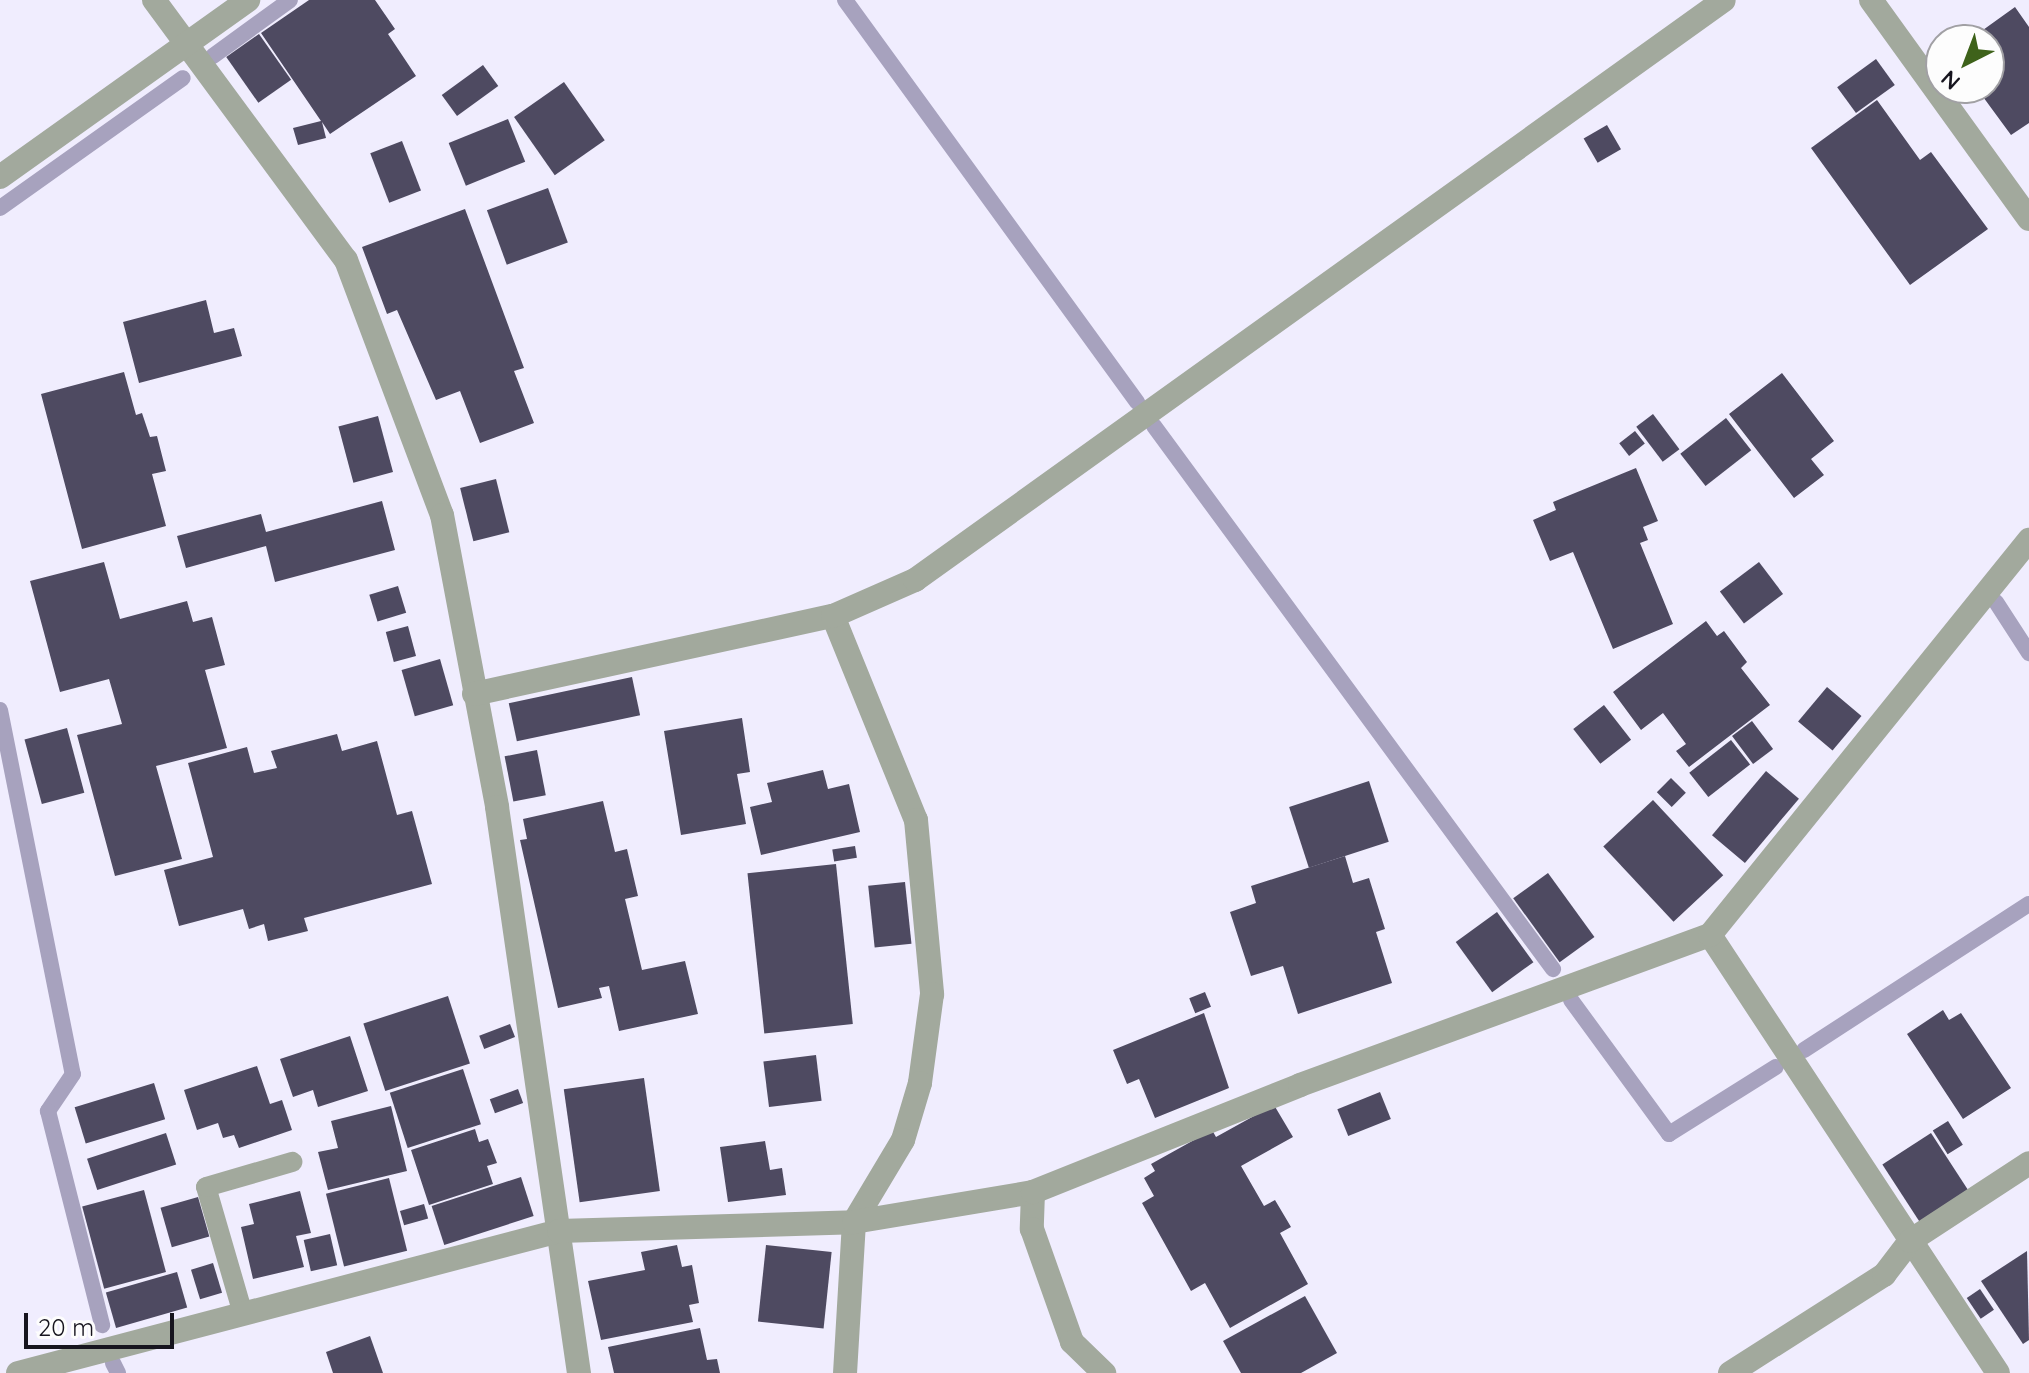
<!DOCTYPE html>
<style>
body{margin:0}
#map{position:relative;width:2029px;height:1373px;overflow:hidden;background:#f0edfe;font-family:Quicksand,sans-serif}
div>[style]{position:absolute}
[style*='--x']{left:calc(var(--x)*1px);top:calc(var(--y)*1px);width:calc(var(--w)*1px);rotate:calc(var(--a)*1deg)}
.stream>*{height:16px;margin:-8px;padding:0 8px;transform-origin:8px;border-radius:8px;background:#a7a2be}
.building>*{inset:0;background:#4e4a61;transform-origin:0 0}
.service>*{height:20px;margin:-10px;padding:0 10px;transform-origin:10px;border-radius:10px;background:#a2a99d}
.minor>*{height:24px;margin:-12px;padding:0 12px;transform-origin:12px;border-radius:12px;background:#a2a99d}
span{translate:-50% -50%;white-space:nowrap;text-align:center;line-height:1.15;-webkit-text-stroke:8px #fdfdfd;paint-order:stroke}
.north{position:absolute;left:1925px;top:24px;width:80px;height:80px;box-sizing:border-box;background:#fdfdfd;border:2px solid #a1a0a4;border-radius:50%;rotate:222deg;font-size:22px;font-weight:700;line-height:32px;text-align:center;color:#17151f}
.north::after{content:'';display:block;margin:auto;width:28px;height:36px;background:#3e621a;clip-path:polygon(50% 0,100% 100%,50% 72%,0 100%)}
.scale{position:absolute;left:24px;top:1313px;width:150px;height:36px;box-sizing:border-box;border:4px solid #17151f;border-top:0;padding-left:10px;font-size:24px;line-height:28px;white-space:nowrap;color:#17151f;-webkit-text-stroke:6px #fdfdfd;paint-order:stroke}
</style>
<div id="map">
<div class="stream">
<div style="--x:845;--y:0;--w:497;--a:54"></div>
<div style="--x:213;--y:56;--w:95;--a:-36"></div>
<div style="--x:0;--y:208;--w:224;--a:-35.4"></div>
<div style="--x:1154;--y:426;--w:674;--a:53.69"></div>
<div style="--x:1996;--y:602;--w:61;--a:57.1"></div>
<div style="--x:0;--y:710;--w:371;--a:78.7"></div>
<div style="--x:73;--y:1074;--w:45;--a:124"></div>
<div style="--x:48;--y:1111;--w:221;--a:75.8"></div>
<div style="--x:1571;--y:1000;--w:166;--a:53.8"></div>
<div style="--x:1669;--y:1134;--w:126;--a:-32.1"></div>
<div style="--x:1804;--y:1050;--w:268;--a:-33"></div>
<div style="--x:113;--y:1363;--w:11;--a:63"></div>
</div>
<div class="building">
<div style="clip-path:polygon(309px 0,375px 0,395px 29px,388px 34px,416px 76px,330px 134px,322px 122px,326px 138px,298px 145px,293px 128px,321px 121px,261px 33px)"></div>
<div style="clip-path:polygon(2015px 7px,2029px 27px,2029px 123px,2011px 135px,1978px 90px,1989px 88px,1989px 40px,1969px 40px)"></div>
<div style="left:259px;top:34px;width:56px;height:40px;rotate:55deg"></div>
<div style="left:1876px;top:59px;width:32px;height:48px;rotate:54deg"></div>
<div style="left:483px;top:65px;width:26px;height:51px;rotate:54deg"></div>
<div style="left:564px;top:82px;width:71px;height:61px;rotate:55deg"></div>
<div style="clip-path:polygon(1877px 100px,1920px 160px,1931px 152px,1988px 229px,1910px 285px,1811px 148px)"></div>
<div style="left:508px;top:119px;width:46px;height:64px;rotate:68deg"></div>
<div style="left:1607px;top:125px;width:28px;height:27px;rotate:60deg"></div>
<div style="left:402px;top:141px;width:53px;height:34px;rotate:69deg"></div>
<div style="left:548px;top:188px;width:58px;height:65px;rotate:70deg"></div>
<div style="clip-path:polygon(465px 209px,524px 368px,514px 371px,534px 423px,480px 443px,460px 391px,436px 400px,397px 310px,387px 314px,362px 247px)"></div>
<div style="clip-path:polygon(206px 300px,214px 333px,234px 328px,242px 356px,139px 383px,123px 322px)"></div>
<div style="clip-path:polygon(124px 372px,136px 415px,142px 413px,150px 437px,157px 436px,166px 471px,152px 474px,166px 526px,82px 549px,41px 394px)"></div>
<div style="clip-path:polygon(1782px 373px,1834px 441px,1811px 459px,1824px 475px,1794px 498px,1729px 414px)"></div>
<div style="left:1653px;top:414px;width:44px;height:21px;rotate:53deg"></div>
<div style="left:378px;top:416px;width:58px;height:41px;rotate:75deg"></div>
<div style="left:1726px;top:418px;width:41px;height:58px;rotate:52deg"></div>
<div style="left:1635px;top:431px;width:16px;height:20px;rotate:52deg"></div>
<div style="clip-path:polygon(1636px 468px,1658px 521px,1643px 527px,1648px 540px,1640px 543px,1673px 624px,1613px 649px,1573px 552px,1550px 561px,1533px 520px,1556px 510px,1553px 502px)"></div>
<div style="left:496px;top:479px;width:55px;height:37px;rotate:76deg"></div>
<div style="clip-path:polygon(382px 501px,395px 550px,275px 582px,266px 546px,186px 568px,177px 536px,261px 514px,266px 532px)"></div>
<div style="clip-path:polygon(104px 562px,120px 619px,187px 601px,193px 622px,212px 617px,225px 665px,205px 670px,227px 748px,156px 766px,182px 859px,115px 876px,77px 735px,122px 724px,109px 679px,60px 692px,30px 581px)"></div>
<div style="left:1759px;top:562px;width:40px;height:49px;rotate:53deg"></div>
<div style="left:398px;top:586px;width:28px;height:30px;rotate:73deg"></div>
<div style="clip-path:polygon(1706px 621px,1717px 636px,1724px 631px,1747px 662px,1741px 668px,1770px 705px,1689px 767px,1676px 751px,1686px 744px,1663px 713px,1641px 730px,1613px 692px)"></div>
<div style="left:408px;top:626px;width:31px;height:23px;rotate:75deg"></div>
<div style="left:440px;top:659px;width:48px;height:40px;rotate:74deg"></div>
<div style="left:632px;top:677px;width:39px;height:126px;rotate:78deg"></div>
<div style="left:1827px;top:687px;width:45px;height:45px;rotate:40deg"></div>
<div style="left:1604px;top:705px;width:44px;height:39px;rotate:52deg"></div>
<div style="clip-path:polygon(742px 718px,750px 772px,737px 774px,746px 824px,681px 835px,664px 731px)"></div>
<div style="left:1752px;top:721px;width:35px;height:25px;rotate:53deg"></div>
<div style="left:67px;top:728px;width:67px;height:44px;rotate:75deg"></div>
<div style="clip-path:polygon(337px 734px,342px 751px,377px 741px,397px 815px,412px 811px,432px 884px,304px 918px,308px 931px,268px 941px,264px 924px,249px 929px,243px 909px,179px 926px,164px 870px,213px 857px,188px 763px,247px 747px,254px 773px,277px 768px,271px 751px)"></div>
<div style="left:1731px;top:740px;width:31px;height:53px;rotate:52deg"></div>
<div style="left:537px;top:750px;width:46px;height:33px;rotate:79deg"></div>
<div style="clip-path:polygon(823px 770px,828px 789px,849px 784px,860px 832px,761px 855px,750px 807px,772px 802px,767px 783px)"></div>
<div style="left:1766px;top:771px;width:43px;height:84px;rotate:40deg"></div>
<div style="left:1671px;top:778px;width:21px;height:20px;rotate:45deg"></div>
<div style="left:1369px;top:781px;width:64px;height:84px;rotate:72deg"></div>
<div style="left:1653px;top:800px;width:103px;height:68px;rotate:47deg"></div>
<div style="clip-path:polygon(603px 801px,615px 852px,627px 849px,638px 896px,625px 899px,642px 970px,685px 961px,698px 1014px,619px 1031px,609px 986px,599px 988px,602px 998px,558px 1008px,520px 840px,527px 839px,523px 819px)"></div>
<div style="left:855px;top:846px;width:12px;height:23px;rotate:81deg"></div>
<div style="clip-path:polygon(1345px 856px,1353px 883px,1369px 878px,1385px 929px,1376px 932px,1392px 983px,1298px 1014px,1283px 966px,1251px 976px,1230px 912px,1256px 903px,1251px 886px)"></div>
<div style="left:836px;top:864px;width:161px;height:89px;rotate:84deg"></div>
<div style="left:1548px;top:873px;width:79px;height:43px;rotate:54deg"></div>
<div style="left:905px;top:882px;width:62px;height:37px;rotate:84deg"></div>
<div style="left:1497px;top:912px;width:62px;height:51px;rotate:54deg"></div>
<div style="left:1205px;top:992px;width:16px;height:17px;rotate:68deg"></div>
<div style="left:448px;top:996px;width:71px;height:89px;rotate:72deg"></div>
<div style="clip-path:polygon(1943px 1010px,1949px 1020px,1961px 1013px,2011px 1088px,1963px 1119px,1907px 1034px)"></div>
<div style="clip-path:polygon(1204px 1013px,1229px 1088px,1155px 1118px,1139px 1079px,1127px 1084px,1113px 1050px)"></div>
<div style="left:510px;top:1024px;width:14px;height:33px;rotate:69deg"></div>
<div style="clip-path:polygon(350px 1036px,368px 1091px,318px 1107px,313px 1090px,293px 1097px,280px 1059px)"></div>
<div style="left:816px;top:1055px;width:46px;height:53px;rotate:83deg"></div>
<div style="clip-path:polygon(257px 1066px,270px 1104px,282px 1100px,292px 1130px,239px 1148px,234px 1135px,223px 1138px,218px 1123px,197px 1130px,184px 1090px)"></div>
<div style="left:463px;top:1069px;width:58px;height:77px;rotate:72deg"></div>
<div style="left:644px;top:1078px;width:114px;height:81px;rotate:82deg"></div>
<div style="left:154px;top:1083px;width:38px;height:83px;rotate:73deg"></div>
<div style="left:518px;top:1089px;width:15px;height:30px;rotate:70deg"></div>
<div style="left:1380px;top:1092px;width:29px;height:46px;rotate:68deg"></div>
<div style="clip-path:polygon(1274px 1105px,1293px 1137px,1241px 1166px,1264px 1206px,1275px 1200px,1291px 1227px,1280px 1233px,1308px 1284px,1230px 1328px,1205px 1283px,1191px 1291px,1142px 1203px,1154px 1196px,1144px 1178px,1155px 1171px,1151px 1164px,1212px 1130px,1216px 1137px)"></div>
<div style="clip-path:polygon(391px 1106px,407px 1171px,328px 1190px,318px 1152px,338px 1148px,331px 1121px)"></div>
<div style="left:1948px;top:1121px;width:28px;height:18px;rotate:58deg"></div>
<div style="clip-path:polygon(475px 1129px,479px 1142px,488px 1139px,497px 1163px,487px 1166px,493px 1184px,429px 1205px,411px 1150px)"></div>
<div style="left:166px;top:1133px;width:33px;height:83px;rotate:72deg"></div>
<div style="left:1931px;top:1133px;width:68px;height:58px;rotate:57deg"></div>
<div style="clip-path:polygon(765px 1141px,770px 1170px,782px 1168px,786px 1195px,728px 1202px,720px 1147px)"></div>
<div style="left:521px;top:1177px;width:41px;height:94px;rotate:72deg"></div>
<div style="left:389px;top:1178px;width:75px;height:65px;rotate:76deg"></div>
<div style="left:144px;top:1190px;width:85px;height:64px;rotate:75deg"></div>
<div style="clip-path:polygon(300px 1191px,311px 1233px,296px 1236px,304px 1267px,253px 1279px,241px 1227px,254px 1224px,249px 1204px)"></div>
<div style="left:198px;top:1197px;width:41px;height:39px;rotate:74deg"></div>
<div style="left:424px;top:1204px;width:15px;height:25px;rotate:74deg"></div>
<div style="left:330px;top:1234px;width:32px;height:27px;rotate:77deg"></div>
<div style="clip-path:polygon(677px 1245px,682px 1267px,692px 1265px,699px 1303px,689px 1305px,693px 1322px,601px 1340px,588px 1281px,645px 1270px,641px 1252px)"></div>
<div style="left:766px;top:1245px;width:66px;height:77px;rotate:6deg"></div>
<div style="clip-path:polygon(2027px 1251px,2029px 1340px,2023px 1344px,1981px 1281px)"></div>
<div style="left:213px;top:1263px;width:31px;height:23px;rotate:73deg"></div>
<div style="left:177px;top:1272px;width:37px;height:74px;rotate:74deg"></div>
<div style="left:1980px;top:1289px;width:25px;height:16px;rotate:56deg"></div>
<div style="clip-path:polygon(1305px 1296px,1337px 1353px,1301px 1373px,1241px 1373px,1223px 1341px)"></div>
<div style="clip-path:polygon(700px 1328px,707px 1360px,717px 1359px,720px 1373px,614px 1373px,608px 1347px)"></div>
<div style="clip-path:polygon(370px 1336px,383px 1373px,333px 1373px,326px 1352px)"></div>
</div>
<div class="service">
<div style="--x:243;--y:1314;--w:132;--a:-106.2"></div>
<div style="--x:206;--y:1187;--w:90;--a:-16.2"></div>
</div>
<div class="minor">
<div style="--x:154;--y:0;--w:323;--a:53.6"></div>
<div style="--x:346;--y:260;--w:272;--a:69.4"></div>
<div style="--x:442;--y:515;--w:297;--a:79.3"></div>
<div style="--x:497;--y:807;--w:572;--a:81.76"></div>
<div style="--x:1871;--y:0;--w:270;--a:54.2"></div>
<div style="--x:0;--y:177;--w:305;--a:-35.5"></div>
<div style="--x:833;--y:616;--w:220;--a:67.9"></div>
<div style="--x:916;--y:820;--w:175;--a:84.7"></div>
<div style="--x:932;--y:994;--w:90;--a:97.7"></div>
<div style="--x:920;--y:1083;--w:59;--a:106.6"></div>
<div style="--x:903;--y:1140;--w:96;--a:120.9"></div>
<div style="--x:854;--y:1222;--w:151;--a:93.4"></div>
<div style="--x:474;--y:694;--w:367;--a:-12.3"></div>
<div style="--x:833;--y:616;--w:90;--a:-23.7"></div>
<div style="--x:915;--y:580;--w:995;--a:-35.64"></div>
<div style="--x:1710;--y:935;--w:524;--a:56.67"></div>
<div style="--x:1033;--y:1192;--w:37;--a:92"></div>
<div style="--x:1032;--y:1229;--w:120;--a:70.5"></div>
<div style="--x:1072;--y:1342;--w:45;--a:44.1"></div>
<div style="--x:18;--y:1373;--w:559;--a:-14.71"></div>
<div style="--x:559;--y:1231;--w:295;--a:-1.7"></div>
<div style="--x:854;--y:1222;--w:181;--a:-9.5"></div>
<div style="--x:1033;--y:1192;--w:288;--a:-21.8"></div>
<div style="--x:1300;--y:1085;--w:437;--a:-20.1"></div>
<div style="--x:1710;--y:935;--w:508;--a:-51.08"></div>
<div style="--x:1730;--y:1373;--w:183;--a:-32.5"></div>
<div style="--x:1884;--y:1275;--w:43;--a:-52.6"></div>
<div style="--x:1910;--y:1241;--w:142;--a:-33.2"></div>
</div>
<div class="north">N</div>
<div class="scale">20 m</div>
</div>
